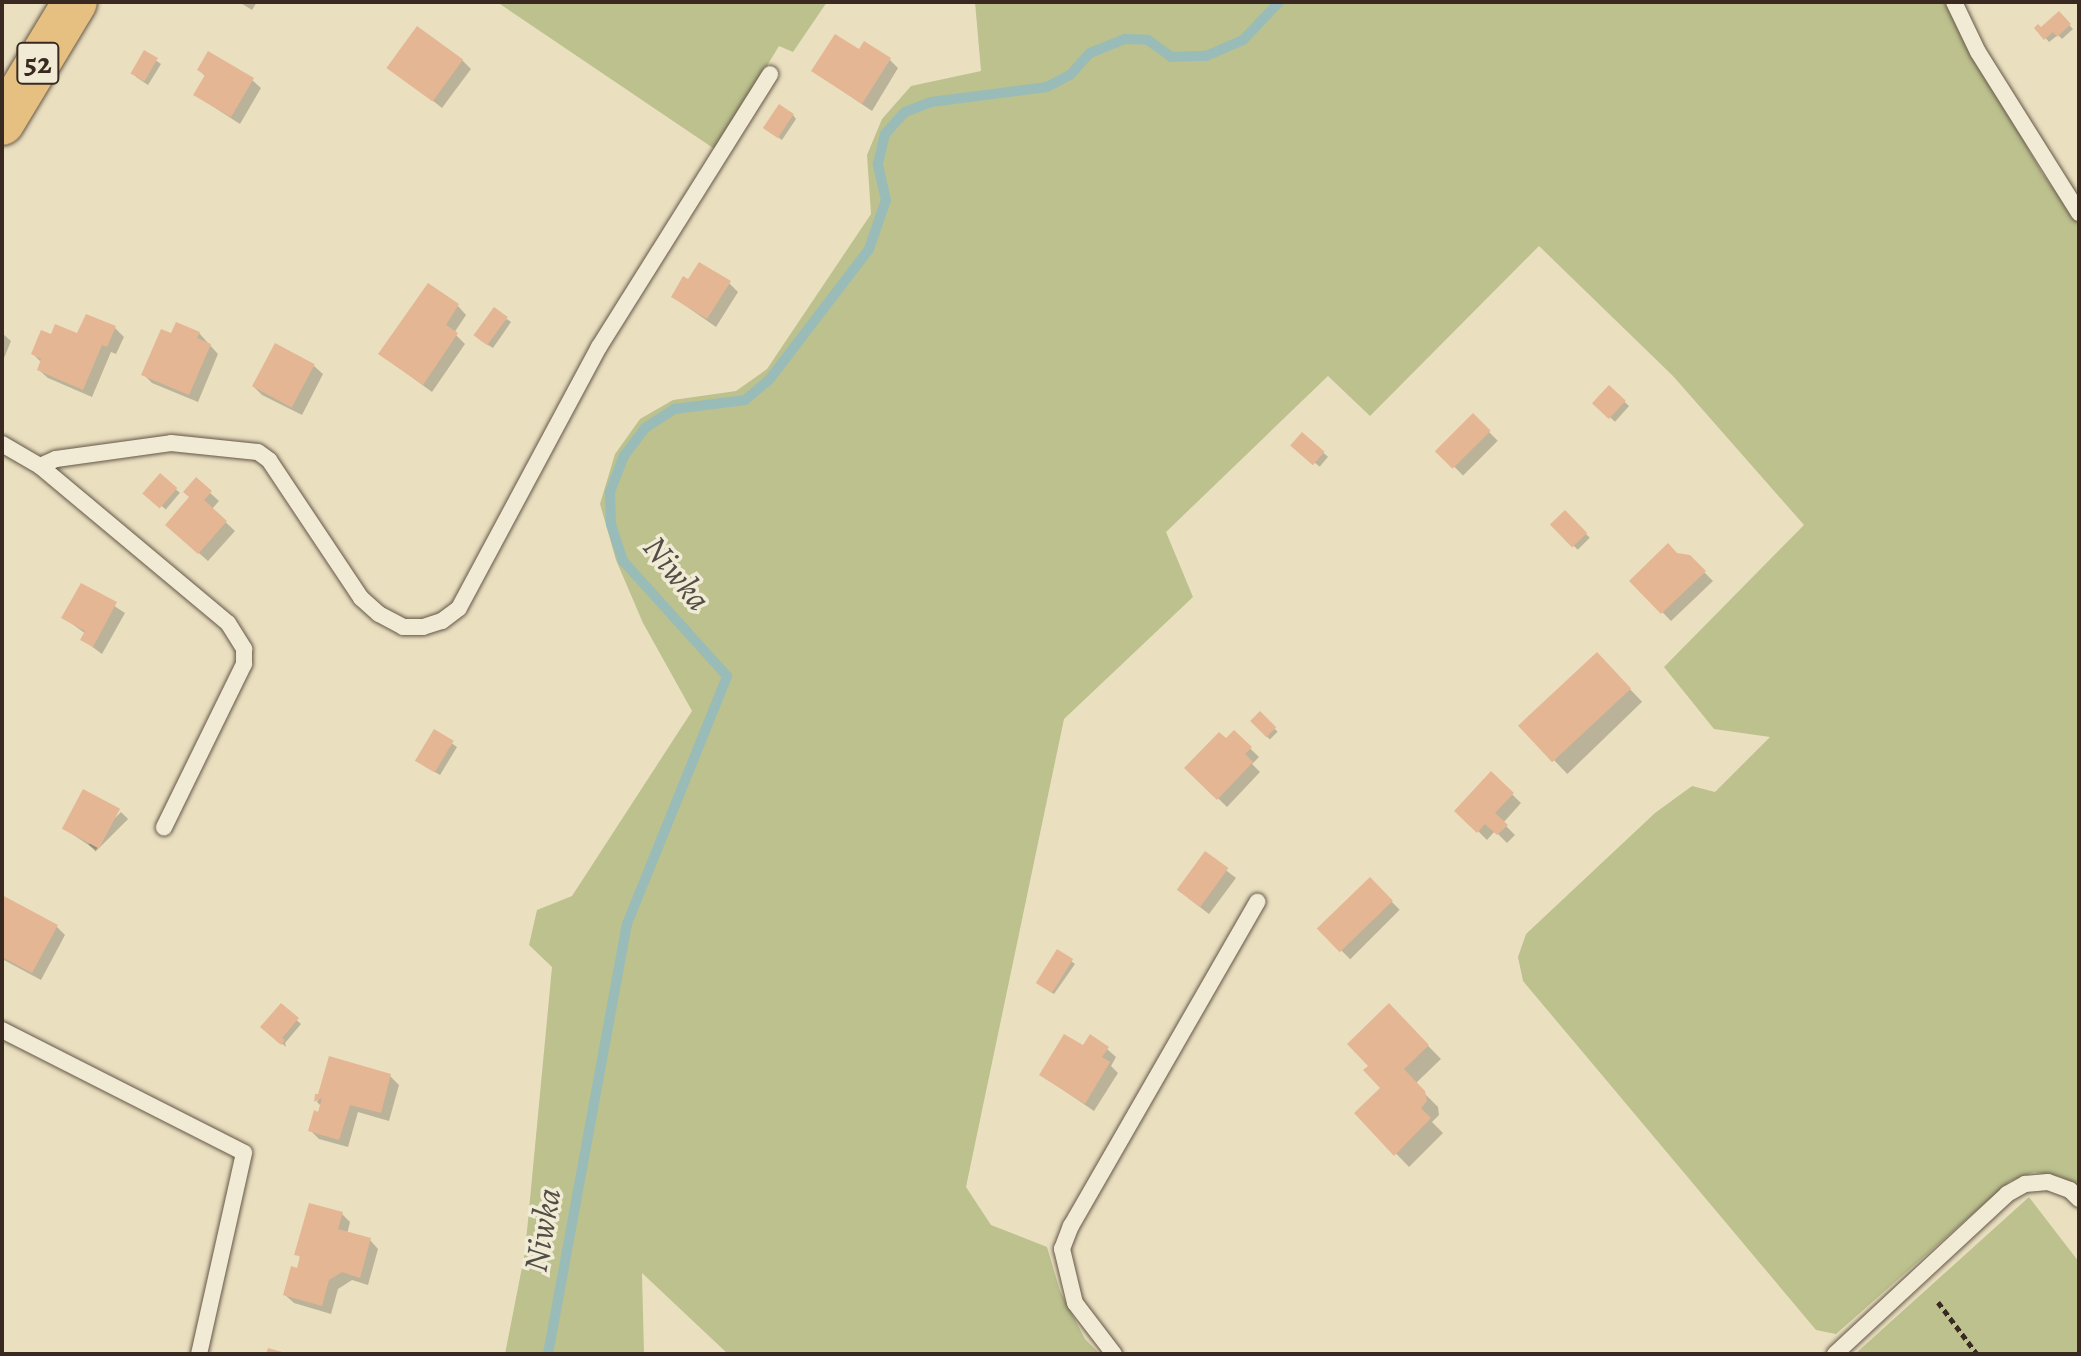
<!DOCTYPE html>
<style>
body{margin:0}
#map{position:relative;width:2081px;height:1356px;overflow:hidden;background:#eae0c0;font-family:Alegreya,serif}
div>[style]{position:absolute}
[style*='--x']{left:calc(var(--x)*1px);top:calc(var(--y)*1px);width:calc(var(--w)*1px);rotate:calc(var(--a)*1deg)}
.green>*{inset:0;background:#bcc18e}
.shadow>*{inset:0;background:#0003;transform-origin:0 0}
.stream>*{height:10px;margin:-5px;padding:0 5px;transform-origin:5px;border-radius:5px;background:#99bcb8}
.building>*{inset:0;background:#e4b694;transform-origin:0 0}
.path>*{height:5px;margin-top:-2.5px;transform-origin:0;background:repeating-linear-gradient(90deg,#392920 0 6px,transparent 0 10px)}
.roads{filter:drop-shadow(0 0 2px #655748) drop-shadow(0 0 2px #655748)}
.service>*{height:16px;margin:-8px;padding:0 8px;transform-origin:8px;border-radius:8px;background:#f1ebd6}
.primary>*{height:44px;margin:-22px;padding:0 22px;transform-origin:22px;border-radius:22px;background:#e5c080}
span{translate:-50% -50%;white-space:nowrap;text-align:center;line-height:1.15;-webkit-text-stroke:7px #f1ebd6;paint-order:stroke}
.shield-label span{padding:2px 6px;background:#f1ebd6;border:2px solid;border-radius:6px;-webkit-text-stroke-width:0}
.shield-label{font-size:30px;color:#392920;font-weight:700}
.water-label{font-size:34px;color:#514e46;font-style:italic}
.frame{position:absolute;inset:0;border:4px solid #392920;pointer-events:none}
</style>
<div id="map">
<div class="green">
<div style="clip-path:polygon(497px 2px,827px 2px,793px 52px,779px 46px,716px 150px)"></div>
<div style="clip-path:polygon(975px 2px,1944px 2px,2042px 173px,2079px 224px,2079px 1187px,2061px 1177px,2034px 1172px,2010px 1181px,1836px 1334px,1816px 1330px,1523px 981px,1518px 957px,1526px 934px,1655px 813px,1692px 786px,1715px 792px,1770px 737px,1714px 729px,1664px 667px,1804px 525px,1673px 376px,1539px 246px,1370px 416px,1328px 376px,1166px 532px,1193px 597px,1064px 719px,966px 1187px,991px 1225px,1047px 1247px,1060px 1291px,1085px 1339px,1100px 1354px,728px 1354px,642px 1273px,644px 1354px,505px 1354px,525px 1252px,552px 967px,529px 945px,537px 910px,572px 896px,692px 711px,643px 623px,616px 560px,600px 504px,615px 454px,640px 419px,673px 400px,736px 391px,767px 369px,871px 214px,867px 155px,882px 119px,911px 86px,981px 71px)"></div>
<div style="clip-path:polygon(2029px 1197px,2079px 1262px,2079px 1354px,1855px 1354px)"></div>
</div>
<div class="shadow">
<div style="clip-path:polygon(239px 2px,257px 2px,252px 10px)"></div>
<div style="clip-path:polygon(2059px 14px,2073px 29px,2062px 39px,2058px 35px,2049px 42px,2037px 28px,2041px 30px)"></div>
<div style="clip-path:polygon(144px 52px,161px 64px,148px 85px,136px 77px)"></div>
<div style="clip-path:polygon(462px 60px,471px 69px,442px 108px,397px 72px)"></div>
<div style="clip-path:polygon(890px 60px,898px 68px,872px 111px,813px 71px)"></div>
<div style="clip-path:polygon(199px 70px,252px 80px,261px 88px,240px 124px,195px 95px,206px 77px)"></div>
<div style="clip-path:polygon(793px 115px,796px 119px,782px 140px,769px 131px)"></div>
<div style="clip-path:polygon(729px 283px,738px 292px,716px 327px,673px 297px)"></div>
<div style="clip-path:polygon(458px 306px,466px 315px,454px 333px,465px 344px,432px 392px,380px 354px)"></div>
<div style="clip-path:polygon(507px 319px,511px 322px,493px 348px,480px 340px)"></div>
<div style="clip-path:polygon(115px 328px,124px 337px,116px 354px,111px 352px,92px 397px,48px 378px,39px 370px,42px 363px,33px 354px,52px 337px,78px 336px)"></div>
<div style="clip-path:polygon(2px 333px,11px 341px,2px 363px)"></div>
<div style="clip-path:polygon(199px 333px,218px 354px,198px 402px,152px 383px,143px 374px,172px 336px)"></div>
<div style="clip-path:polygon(314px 366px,323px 374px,302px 415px,262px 395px,253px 386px)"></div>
<div style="left:1609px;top:388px;width:27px;height:21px;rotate:42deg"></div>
<div style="left:1473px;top:416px;width:35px;height:49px;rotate:45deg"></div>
<div style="left:1302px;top:435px;width:34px;height:13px;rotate:40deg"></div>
<div style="left:160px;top:476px;width:26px;height:22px;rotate:40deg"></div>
<div style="clip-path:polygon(196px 480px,219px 501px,212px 509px,235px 531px,208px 561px,176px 533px)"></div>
<div style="left:1565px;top:513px;width:35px;height:17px;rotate:45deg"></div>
<div style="clip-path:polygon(1677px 555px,1689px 557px,1713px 581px,1671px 621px,1632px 581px)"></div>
<div style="clip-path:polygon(82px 585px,125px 613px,102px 654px,83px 640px,86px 634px,64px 618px)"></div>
<div style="left:1597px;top:655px;width:65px;height:104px;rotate:46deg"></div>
<div style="left:1260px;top:714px;width:25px;height:11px;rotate:45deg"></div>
<div style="clip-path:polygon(434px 731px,457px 747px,440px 775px,421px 764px)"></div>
<div style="clip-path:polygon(1234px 733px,1259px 757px,1252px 764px,1260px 772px,1227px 807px,1187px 768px)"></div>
<div style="clip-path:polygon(1491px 774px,1521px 803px,1503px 823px,1515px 835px,1507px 843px,1495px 831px,1487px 840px,1457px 810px)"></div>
<div style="clip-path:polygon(117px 810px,96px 850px,63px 828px)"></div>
<div style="left:121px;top:812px;width:10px;height:46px;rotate:45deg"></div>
<div style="clip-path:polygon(1205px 854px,1236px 878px,1209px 914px,1188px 898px)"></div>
<div style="left:1370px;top:880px;width:42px;height:70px;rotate:45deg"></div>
<div style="clip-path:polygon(2px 897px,57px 927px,65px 935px,41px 980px,2px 959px)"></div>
<div style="clip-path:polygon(1071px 961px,1075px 964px,1054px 994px,1040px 985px)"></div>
<div style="clip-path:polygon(281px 1006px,301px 1024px,285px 1043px,286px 1047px,263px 1027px)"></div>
<div style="clip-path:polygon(1389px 1006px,1441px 1059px,1415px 1084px,1438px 1107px,1439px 1115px,1432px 1122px,1443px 1133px,1409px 1167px,1357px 1113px,1383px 1088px)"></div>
<div style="clip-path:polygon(1084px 1048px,1107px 1049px,1116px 1057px,1111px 1066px,1118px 1073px,1094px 1111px,1041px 1075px)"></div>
<div style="clip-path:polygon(390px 1076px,399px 1085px,389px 1121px,358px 1112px,348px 1147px,319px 1139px,310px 1130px,321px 1106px,317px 1102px,320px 1095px)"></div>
<div style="clip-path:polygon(342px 1214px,350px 1222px,347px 1234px,370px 1240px,378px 1249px,368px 1285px,352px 1280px,338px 1289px,331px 1314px,294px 1303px,285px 1295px,299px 1270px,302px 1259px,297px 1254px)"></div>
</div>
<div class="stream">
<div style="--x:548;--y:1354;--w:437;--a:-79.6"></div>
<div style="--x:627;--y:924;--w:267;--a:-68"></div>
<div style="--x:727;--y:676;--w:155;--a:-132.1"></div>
<div style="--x:623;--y:561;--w:39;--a:-108"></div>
<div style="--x:611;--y:524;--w:32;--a:-92"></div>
<div style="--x:610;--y:492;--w:39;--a:-69"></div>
<div style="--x:624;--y:456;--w:35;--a:-53"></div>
<div style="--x:645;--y:428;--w:35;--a:-33"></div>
<div style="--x:674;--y:409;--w:72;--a:-7.2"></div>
<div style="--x:745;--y:400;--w:31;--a:-40"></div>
<div style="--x:769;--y:380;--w:165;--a:-52.6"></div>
<div style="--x:869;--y:249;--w:52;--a:-70.9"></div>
<div style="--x:886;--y:200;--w:37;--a:-103"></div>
<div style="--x:878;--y:164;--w:31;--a:-77"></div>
<div style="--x:885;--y:134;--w:30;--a:-48"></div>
<div style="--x:905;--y:112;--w:28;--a:-21"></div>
<div style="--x:931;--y:102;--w:117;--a:-7.4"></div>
<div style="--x:1047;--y:87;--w:26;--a:-28"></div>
<div style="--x:1070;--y:75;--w:30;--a:-48"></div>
<div style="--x:1090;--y:53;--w:38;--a:-22"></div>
<div style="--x:1125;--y:39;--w:23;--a:2"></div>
<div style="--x:1148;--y:40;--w:29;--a:36"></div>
<div style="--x:1171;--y:57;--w:35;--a:-2"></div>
<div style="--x:1206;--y:56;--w:40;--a:-23.4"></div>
<div style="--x:1243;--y:40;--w:52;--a:-46.5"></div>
</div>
<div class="building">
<div style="clip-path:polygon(2059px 11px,2071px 24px,2057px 37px,2053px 32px,2044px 40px,2034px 28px,2038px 24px,2041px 27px)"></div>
<div style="left:417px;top:26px;width:57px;height:52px;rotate:36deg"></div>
<div style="clip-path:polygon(835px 34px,859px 49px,864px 41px,891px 58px,862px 104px,811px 71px)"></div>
<div style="left:144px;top:50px;width:16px;height:27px;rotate:30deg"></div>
<div style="clip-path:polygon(208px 51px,254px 78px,231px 117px,193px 95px,205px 75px,197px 70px)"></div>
<div style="left:779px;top:104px;width:18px;height:29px;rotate:34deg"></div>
<div style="clip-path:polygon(699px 262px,731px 281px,707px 319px,671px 297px,683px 276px,688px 279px)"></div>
<div style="clip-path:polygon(428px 283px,459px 304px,446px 325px,458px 333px,423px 385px,378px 354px)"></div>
<div style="left:494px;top:307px;width:17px;height:35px;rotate:36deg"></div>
<div style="clip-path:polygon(86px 314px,116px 326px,107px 347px,102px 345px,83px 390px,37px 370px,41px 359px,31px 354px,41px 330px,51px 334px,55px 324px,77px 333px)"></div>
<div style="clip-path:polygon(176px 322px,200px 332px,197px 338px,211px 344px,189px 395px,141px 375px,161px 329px,171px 333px)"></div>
<div style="left:275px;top:343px;width:45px;height:49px;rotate:28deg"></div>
<div style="left:1609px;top:385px;width:23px;height:25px;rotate:43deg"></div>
<div style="left:1473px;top:413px;width:25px;height:54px;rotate:45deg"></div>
<div style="left:1302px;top:432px;width:30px;height:18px;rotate:41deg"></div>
<div style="left:160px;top:473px;width:23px;height:27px;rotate:41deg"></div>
<div style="clip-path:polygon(196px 477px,212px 491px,204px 500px,227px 521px,198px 554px,165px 525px,189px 497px,183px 492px)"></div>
<div style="left:1565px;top:510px;width:32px;height:21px;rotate:46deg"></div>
<div style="clip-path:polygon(1668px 543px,1677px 553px,1690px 555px,1706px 571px,1661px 614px,1629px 581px)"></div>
<div style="clip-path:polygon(81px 583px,117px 602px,93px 647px,80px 640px,85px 631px,61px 618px)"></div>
<div style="left:1597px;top:652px;width:50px;height:108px;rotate:47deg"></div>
<div style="left:1260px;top:711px;width:23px;height:14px;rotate:45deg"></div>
<div style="left:434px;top:729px;width:23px;height:37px;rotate:31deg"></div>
<div style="clip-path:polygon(1234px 730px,1252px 747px,1245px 754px,1253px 762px,1217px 800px,1184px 768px,1219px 732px,1226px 738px)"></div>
<div style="clip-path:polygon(1491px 771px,1514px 793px,1495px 813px,1508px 825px,1497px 835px,1485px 824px,1477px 833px,1454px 811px)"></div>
<div style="left:83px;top:789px;width:42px;height:45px;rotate:28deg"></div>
<div style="left:1205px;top:851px;width:29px;height:48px;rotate:36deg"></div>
<div style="left:1370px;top:877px;width:33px;height:74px;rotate:46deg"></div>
<div style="clip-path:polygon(2px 895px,58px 925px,32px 973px,2px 957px)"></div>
<div style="left:1057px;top:949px;width:19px;height:40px;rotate:32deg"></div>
<div style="clip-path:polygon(281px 1003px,299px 1018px,282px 1038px,285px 1040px,281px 1045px,260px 1027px)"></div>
<div style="clip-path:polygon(1389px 1003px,1429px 1045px,1404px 1069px,1425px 1091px,1427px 1101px,1421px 1108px,1431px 1118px,1394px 1156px,1354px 1113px,1380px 1088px,1363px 1070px,1368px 1066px,1347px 1044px)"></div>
<div style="clip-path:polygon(1064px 1034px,1083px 1045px,1090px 1034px,1109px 1047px,1102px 1057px,1110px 1062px,1085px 1104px,1039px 1075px)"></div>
<div style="clip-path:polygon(329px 1056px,391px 1074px,381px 1113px,350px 1105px,339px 1140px,308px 1131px,314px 1110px,318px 1112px,322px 1098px,314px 1102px,315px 1094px,318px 1094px)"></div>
<div style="clip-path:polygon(309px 1203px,343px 1212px,338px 1229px,371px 1238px,360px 1278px,342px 1272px,329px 1280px,322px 1306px,283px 1295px,291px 1266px,297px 1268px,300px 1256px,294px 1255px)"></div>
<div style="clip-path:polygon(268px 1348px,286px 1353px,286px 1354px,266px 1354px)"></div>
</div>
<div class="path">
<div style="--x:1938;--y:1302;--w:65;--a:53.1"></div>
</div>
<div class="roads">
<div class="service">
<div style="--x:1954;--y:2;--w:55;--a:64.4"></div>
<div style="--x:1978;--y:52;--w:190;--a:57.9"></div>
<div style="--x:2;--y:444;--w:44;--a:30.1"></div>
<div style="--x:40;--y:466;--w:245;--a:39.9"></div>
<div style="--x:228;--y:623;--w:31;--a:58"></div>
<div style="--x:244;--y:649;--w:15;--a:90"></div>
<div style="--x:244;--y:664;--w:182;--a:116.1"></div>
<div style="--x:40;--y:466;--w:17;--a:-24"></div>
<div style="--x:56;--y:459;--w:116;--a:-7.9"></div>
<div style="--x:171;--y:443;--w:87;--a:5.9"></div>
<div style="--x:258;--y:452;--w:14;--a:36"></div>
<div style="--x:269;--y:460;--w:166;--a:56.3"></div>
<div style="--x:361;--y:598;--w:24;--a:42"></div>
<div style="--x:379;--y:614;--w:27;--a:28"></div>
<div style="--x:403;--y:627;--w:20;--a:0"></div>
<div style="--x:423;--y:627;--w:20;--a:-18"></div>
<div style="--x:442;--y:621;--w:21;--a:-37"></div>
<div style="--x:459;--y:608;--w:296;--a:-61.8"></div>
<div style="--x:599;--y:347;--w:322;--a:-57.9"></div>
<div style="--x:2;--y:1030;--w:271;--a:26.9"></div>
<div style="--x:244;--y:1153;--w:206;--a:102.6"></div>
<div style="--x:1114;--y:1354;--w:64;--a:-127.4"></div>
<div style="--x:1075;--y:1303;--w:56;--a:-103.5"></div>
<div style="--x:1062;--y:1249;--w:25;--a:-69"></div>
<div style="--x:1071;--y:1226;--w:374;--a:-60.1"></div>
<div style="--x:1835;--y:1354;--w:235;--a:-42.9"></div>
<div style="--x:2007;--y:1194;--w:21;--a:-29"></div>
<div style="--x:2025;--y:1184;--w:23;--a:-5"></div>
<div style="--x:2048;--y:1182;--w:23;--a:20"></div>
<div style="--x:2070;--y:1190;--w:13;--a:45"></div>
</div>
<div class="primary">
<div style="--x:2;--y:123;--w:141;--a:-58.9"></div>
</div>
</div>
<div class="shield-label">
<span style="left:38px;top:63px">52</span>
</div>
<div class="water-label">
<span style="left:677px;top:573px;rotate:51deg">Niwka</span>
<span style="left:542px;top:1230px;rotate:-80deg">Niwka</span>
</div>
<div class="frame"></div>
</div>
